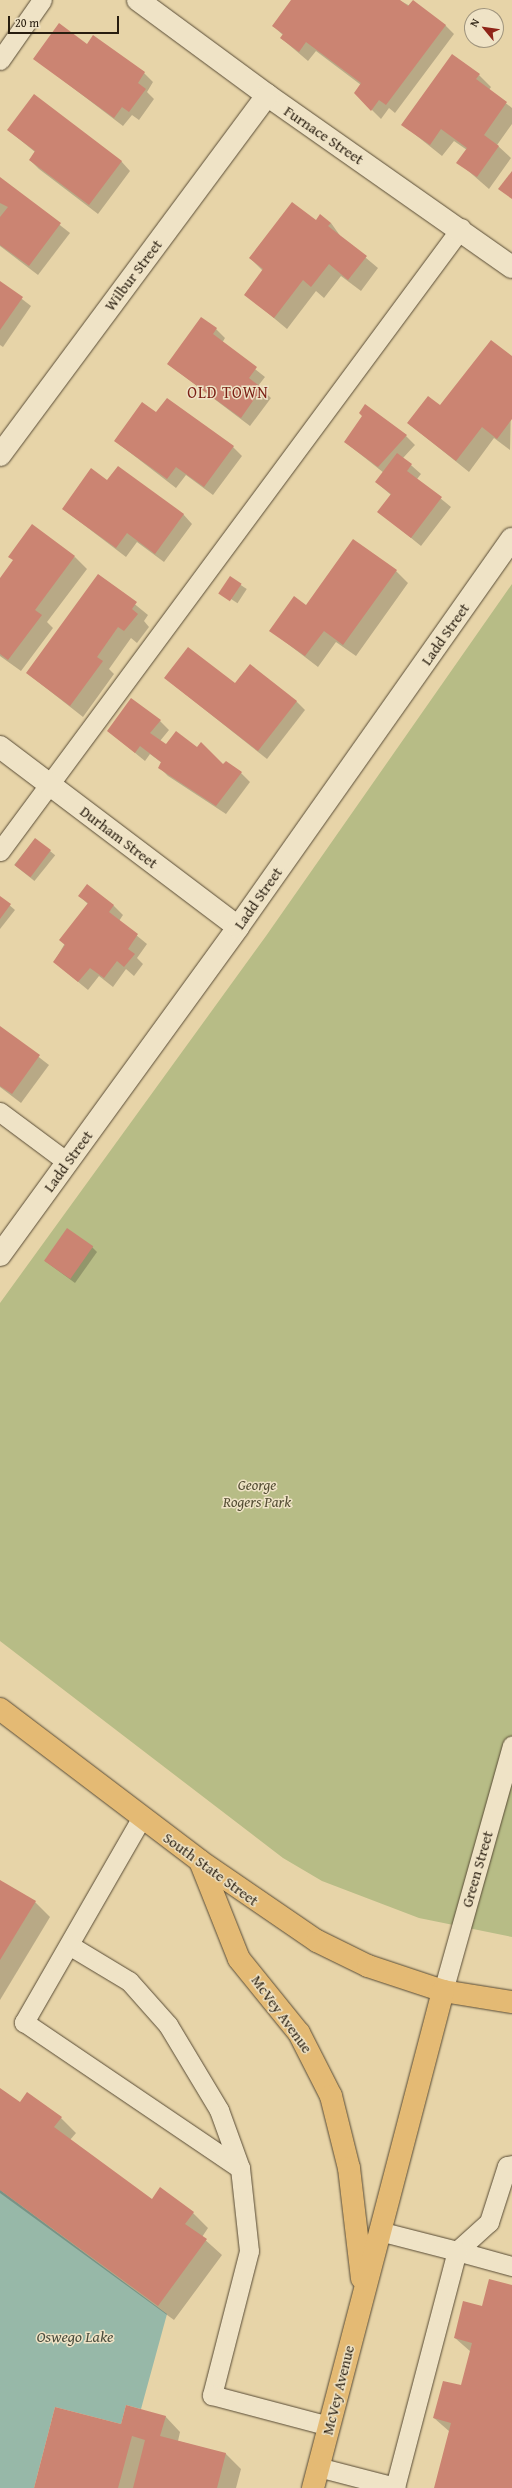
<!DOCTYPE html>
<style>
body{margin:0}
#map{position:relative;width:512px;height:2488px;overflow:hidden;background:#e7d4a8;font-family:"Gentium Book Plus",serif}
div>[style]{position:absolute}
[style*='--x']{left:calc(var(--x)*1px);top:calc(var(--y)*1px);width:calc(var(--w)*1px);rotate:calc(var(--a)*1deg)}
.green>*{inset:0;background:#b7bc86}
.water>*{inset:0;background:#97b8a8}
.shadow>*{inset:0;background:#0003;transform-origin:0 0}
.building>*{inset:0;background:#cb8472;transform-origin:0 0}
.roads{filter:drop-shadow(0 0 1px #584b35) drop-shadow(0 0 1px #584b35)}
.lane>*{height:19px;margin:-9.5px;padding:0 9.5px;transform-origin:9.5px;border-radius:9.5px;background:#efe3c6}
.street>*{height:22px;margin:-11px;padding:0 11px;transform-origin:11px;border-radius:11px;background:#efe3c6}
.primary>*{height:22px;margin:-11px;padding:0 11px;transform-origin:11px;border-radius:11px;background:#e4ba74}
span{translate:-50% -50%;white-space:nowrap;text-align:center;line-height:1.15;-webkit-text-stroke:3px #efe3c6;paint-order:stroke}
.street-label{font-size:15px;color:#281d0f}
.park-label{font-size:15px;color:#534d33;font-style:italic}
.neighbourhood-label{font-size:16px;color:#7a1f14;letter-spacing:1px}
.water-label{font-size:16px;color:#494c3d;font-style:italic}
.north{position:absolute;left:464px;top:8px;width:40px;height:40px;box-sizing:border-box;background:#efe3c6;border:1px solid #9f947d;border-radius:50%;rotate:299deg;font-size:11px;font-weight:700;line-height:16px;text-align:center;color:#281d0f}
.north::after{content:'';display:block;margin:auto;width:14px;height:18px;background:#8f2418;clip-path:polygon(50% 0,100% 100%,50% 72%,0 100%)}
.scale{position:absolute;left:8px;top:16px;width:111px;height:18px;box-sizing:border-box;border:2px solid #281d0f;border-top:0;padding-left:5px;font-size:12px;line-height:14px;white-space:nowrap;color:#281d0f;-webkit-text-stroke:3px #efe3c6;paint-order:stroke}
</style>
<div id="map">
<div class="green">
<div style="clip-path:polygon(512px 584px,512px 1937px,419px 1918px,322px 1881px,283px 1858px,0 1641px,0 1303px,266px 936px)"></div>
</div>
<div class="water">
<div style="clip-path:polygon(0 2190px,167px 2314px,141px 2409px,126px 2405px,121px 2424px,55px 2407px,34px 2488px,0 2488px)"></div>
</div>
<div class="shadow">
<div style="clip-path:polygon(293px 0,399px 0,445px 25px,454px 34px,395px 113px,389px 108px,381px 119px,355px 93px,361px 85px,316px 51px,308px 61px,281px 38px,283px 35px,273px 26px)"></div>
<div style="clip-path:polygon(35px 59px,144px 73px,153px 82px,147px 92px,154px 99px,139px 120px,132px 115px,123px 126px)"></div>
<div style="clip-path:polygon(479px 75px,491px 87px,489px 90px,512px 108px,512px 124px,497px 145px,511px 158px,489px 189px,458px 162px,467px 150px,454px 141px,442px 156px,402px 124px)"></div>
<div style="clip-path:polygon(8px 130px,121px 161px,130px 171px,98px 214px,39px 169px,30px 160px,35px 152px)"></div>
<div style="clip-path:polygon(0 178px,70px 233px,38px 275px,0 246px)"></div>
<div style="clip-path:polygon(316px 222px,331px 223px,341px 237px,378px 268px,361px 291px,341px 276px,324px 298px,316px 291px,287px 329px,245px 294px,263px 271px,250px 258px)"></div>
<div style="clip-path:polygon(0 282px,31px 306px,3px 347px,0 345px)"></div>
<div style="clip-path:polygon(216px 329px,225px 338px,222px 343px,265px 377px,258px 386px,271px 398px,250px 426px,168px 364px)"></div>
<div style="clip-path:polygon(512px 358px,510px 450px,494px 438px,469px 472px,408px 423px,440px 407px)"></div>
<div style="clip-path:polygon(157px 413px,233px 447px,242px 456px,213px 495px,186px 475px,176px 488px,115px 441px)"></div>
<div style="clip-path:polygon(406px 436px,415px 445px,403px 458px,421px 474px,417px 479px,451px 507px,421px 546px,379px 512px,391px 495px,376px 482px,384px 473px,345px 442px)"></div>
<div style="clip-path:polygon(108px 481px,183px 514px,192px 524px,164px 562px,137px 542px,126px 557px,63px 509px)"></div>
<div style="clip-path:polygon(75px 557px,87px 569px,47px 622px,53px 628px,21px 671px,0 656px,0 579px)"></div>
<div style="clip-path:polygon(396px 571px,408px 583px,356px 656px,336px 642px,318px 667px,271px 631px,307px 606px)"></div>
<div style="clip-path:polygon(99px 575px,148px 615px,144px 621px,149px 627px,137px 643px,131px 638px,109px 669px,114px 674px,83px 717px,27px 673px)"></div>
<div style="left:230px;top:578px;width:20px;height:17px;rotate:33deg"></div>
<div style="clip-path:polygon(165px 678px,235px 685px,296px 701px,305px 710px,267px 759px)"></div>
<div style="clip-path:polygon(160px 721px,169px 730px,160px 741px,166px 746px,241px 773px,250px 782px,226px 814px,168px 776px,159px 767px,162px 763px,150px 754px,145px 761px,108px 731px)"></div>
<div style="left:35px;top:839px;width:26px;height:33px;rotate:39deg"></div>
<div style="clip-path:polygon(87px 886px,114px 906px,123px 915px,119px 921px,147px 944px,137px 958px,143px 964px,134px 976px,126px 969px,113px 987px,99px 976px,88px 990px,54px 962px,88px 904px,79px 896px)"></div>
<div style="clip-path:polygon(0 897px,15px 910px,0 929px)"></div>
<div style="clip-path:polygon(0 1027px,49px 1065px,21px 1103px,0 1087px)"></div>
<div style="clip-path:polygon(92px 1247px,97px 1252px,75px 1283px,45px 1261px)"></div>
<div style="clip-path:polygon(0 1881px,35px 1902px,50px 1917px,0 2000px)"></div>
<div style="clip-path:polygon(0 2089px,20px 2104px,61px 2118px,76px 2133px,70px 2140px,152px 2200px,193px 2213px,208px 2228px,202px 2237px,222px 2255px,174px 2320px,0 2193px)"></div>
<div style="clip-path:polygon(512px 2286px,512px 2488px,435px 2488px,450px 2432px,434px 2418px,462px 2387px,471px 2352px,455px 2338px,483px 2307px)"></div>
<div style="clip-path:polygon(165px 2416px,180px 2432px,178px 2441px,226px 2454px,241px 2469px,236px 2488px,35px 2488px,121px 2426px)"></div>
</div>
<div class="building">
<div style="clip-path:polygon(291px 0,400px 0,408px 6px,413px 0,446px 25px,386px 105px,379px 100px,371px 111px,354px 93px,361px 83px,306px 42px,299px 52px,280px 38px,283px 34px,272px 26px)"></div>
<div style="clip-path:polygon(59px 23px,87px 44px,93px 35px,145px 72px,138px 83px,146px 89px,129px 112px,122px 107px,114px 118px,33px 59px)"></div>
<div style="clip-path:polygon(452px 54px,480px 74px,476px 79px,507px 102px,484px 135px,499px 146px,477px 177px,456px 163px,467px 148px,441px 129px,430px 145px,401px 125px)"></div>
<div style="clip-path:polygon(34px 94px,122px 161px,89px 205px,29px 160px,35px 151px,7px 130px)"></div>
<div style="clip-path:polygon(512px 171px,512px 199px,498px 189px)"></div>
<div style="clip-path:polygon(0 177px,61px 223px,29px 266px,0 245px,0 217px,8px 207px,0 203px)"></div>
<div style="clip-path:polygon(292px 202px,316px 220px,320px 214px,331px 223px,328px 226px,367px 256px,348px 280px,329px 264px,311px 287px,303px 280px,274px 318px,244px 295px,263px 269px,249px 258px)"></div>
<div style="clip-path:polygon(0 281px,23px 297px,0 330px)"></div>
<div style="clip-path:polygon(201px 317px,217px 328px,213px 334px,257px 367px,249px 378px,262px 388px,241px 418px,167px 364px)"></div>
<div style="clip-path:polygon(491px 340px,512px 356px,512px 419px,497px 439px,482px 427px,456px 461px,407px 423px,428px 396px,440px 405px)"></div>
<div style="clip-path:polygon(167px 398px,234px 446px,204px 487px,176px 467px,167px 479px,114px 441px,142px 402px,156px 412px)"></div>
<div style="clip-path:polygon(365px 404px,407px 435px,378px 467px,344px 442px,362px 416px,359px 413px)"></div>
<div style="clip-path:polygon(397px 453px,412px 464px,407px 471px,442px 497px,411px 538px,377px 512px,391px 494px,375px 482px)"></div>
<div style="clip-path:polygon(118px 466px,184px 514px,155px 554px,127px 533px,116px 548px,62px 509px,91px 468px,107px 480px)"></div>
<div style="clip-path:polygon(32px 524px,75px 556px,35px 610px,42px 615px,8px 660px,0 654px,0 578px,13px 560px,8px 557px)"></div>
<div style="clip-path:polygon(353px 539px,397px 570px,343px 645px,324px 631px,305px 656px,269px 631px,294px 596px,306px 605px)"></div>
<div style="clip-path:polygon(98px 574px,137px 602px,132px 609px,138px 614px,124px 631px,118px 627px,97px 657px,103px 661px,70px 706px,26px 673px)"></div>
<div style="left:230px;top:576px;width:14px;height:21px;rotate:34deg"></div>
<div style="clip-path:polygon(188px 647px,235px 683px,250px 664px,297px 701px,258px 751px,164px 678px)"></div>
<div style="clip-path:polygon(131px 698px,161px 720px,150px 733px,166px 744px,176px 731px,197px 747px,201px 742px,223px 764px,226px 761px,242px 772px,216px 806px,158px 768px,161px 762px,140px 746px,135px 753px,107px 731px)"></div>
<div style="left:35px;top:838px;width:20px;height:34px;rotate:37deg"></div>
<div style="clip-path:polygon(87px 884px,114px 905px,109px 912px,138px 934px,128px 949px,135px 954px,124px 967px,117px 961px,104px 978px,90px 968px,78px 982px,53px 962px,65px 945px,59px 940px,88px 903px,78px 896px)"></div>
<div style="clip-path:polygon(0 896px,11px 904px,0 919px)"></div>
<div style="clip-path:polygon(0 1026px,40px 1055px,12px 1094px,0 1086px)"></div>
<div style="left:67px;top:1228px;width:32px;height:40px;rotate:35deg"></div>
<div style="clip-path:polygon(0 1880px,36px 1901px,0 1960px)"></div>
<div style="clip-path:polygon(0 2088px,20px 2102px,27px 2092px,62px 2117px,54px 2127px,152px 2199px,160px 2187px,194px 2212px,185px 2224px,207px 2239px,158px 2306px,0 2190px)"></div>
<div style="clip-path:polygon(489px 2279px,512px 2285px,512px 2488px,434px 2488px,451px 2423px,433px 2418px,443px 2381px,461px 2385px,472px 2343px,454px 2338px,463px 2301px,482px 2306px)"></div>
<div style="clip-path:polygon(126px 2405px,166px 2416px,160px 2436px,226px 2453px,217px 2488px,133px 2488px,145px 2440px,132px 2436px,118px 2488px,34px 2488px,55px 2407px,121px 2424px)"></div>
</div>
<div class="roads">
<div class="lane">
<div style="--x:0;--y:60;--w:73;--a:-55"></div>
<div style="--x:0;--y:851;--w:775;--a:-53.5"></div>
<div style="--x:0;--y:1112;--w:84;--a:36.7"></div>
<div style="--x:142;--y:1817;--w:237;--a:119.9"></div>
<div style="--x:24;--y:2022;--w:261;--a:34.1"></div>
<div style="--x:240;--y:2168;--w:83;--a:83.8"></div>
<div style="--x:249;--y:2251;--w:149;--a:104.4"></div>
<div style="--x:212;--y:2395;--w:121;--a:14.8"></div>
<div style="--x:69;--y:1945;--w:70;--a:31"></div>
<div style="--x:129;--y:1981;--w:59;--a:48.4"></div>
<div style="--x:168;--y:2025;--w:99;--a:59"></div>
<div style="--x:219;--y:2110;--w:62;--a:70.1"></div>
<div style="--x:443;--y:1991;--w:255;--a:-74.3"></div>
<div style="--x:512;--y:2165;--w:5;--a:169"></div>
<div style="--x:507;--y:2166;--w:59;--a:107.8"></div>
<div style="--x:489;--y:2222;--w:43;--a:137.8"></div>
<div style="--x:457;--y:2251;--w:57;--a:15.3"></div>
<div style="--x:318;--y:2467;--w:80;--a:14.6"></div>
<div style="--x:395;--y:2487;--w:244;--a:-75.3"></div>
<div style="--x:457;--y:2251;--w:81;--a:-165.6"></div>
</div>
<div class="street">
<div style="--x:138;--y:0;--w:160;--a:36.4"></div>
<div style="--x:267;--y:95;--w:299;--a:35.1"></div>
<div style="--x:0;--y:455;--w:448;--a:-53.4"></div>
<div style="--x:0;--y:747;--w:298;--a:37.1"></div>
<div style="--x:0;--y:1255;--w:405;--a:-54"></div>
<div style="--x:238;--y:927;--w:475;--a:-54.8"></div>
</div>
<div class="primary">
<div style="--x:0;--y:1709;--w:251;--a:37.2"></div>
<div style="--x:200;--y:1861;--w:142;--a:34.4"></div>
<div style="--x:317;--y:1941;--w:57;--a:26.1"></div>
<div style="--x:368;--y:1966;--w:79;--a:18.4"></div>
<div style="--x:443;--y:1991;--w:70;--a:9.1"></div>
<div style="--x:200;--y:1861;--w:105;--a:68.3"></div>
<div style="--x:239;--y:1959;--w:95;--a:51"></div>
<div style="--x:299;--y:2033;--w:71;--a:63.1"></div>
<div style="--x:331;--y:2096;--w:74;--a:76"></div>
<div style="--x:349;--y:2168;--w:111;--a:83.3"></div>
<div style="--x:313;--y:2488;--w:514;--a:-75.34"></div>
</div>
</div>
<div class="street-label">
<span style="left:324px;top:135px;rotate:34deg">Furnace Street</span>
<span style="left:133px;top:275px;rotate:-53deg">Wilbur Street</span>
<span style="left:445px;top:634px;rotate:-55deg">Ladd Street</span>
<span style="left:119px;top:837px;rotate:37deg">Durham Street</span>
<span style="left:258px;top:898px;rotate:-55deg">Ladd Street</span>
<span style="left:68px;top:1161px;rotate:-54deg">Ladd Street</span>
<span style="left:211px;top:1869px;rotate:36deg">South State Street</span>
<span style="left:477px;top:1869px;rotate:-74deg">Green Street</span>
<span style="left:282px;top:2014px;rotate:54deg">McVey Avenue</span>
<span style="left:338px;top:2390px;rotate:-76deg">McVey Avenue</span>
</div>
<div class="park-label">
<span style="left:257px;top:1493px">George<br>Rogers Park</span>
</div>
<div class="neighbourhood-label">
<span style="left:228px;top:392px">OLD TOWN</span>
</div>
<div class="water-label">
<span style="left:75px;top:2336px">Oswego Lake</span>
</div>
<div class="north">N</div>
<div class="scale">20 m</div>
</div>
